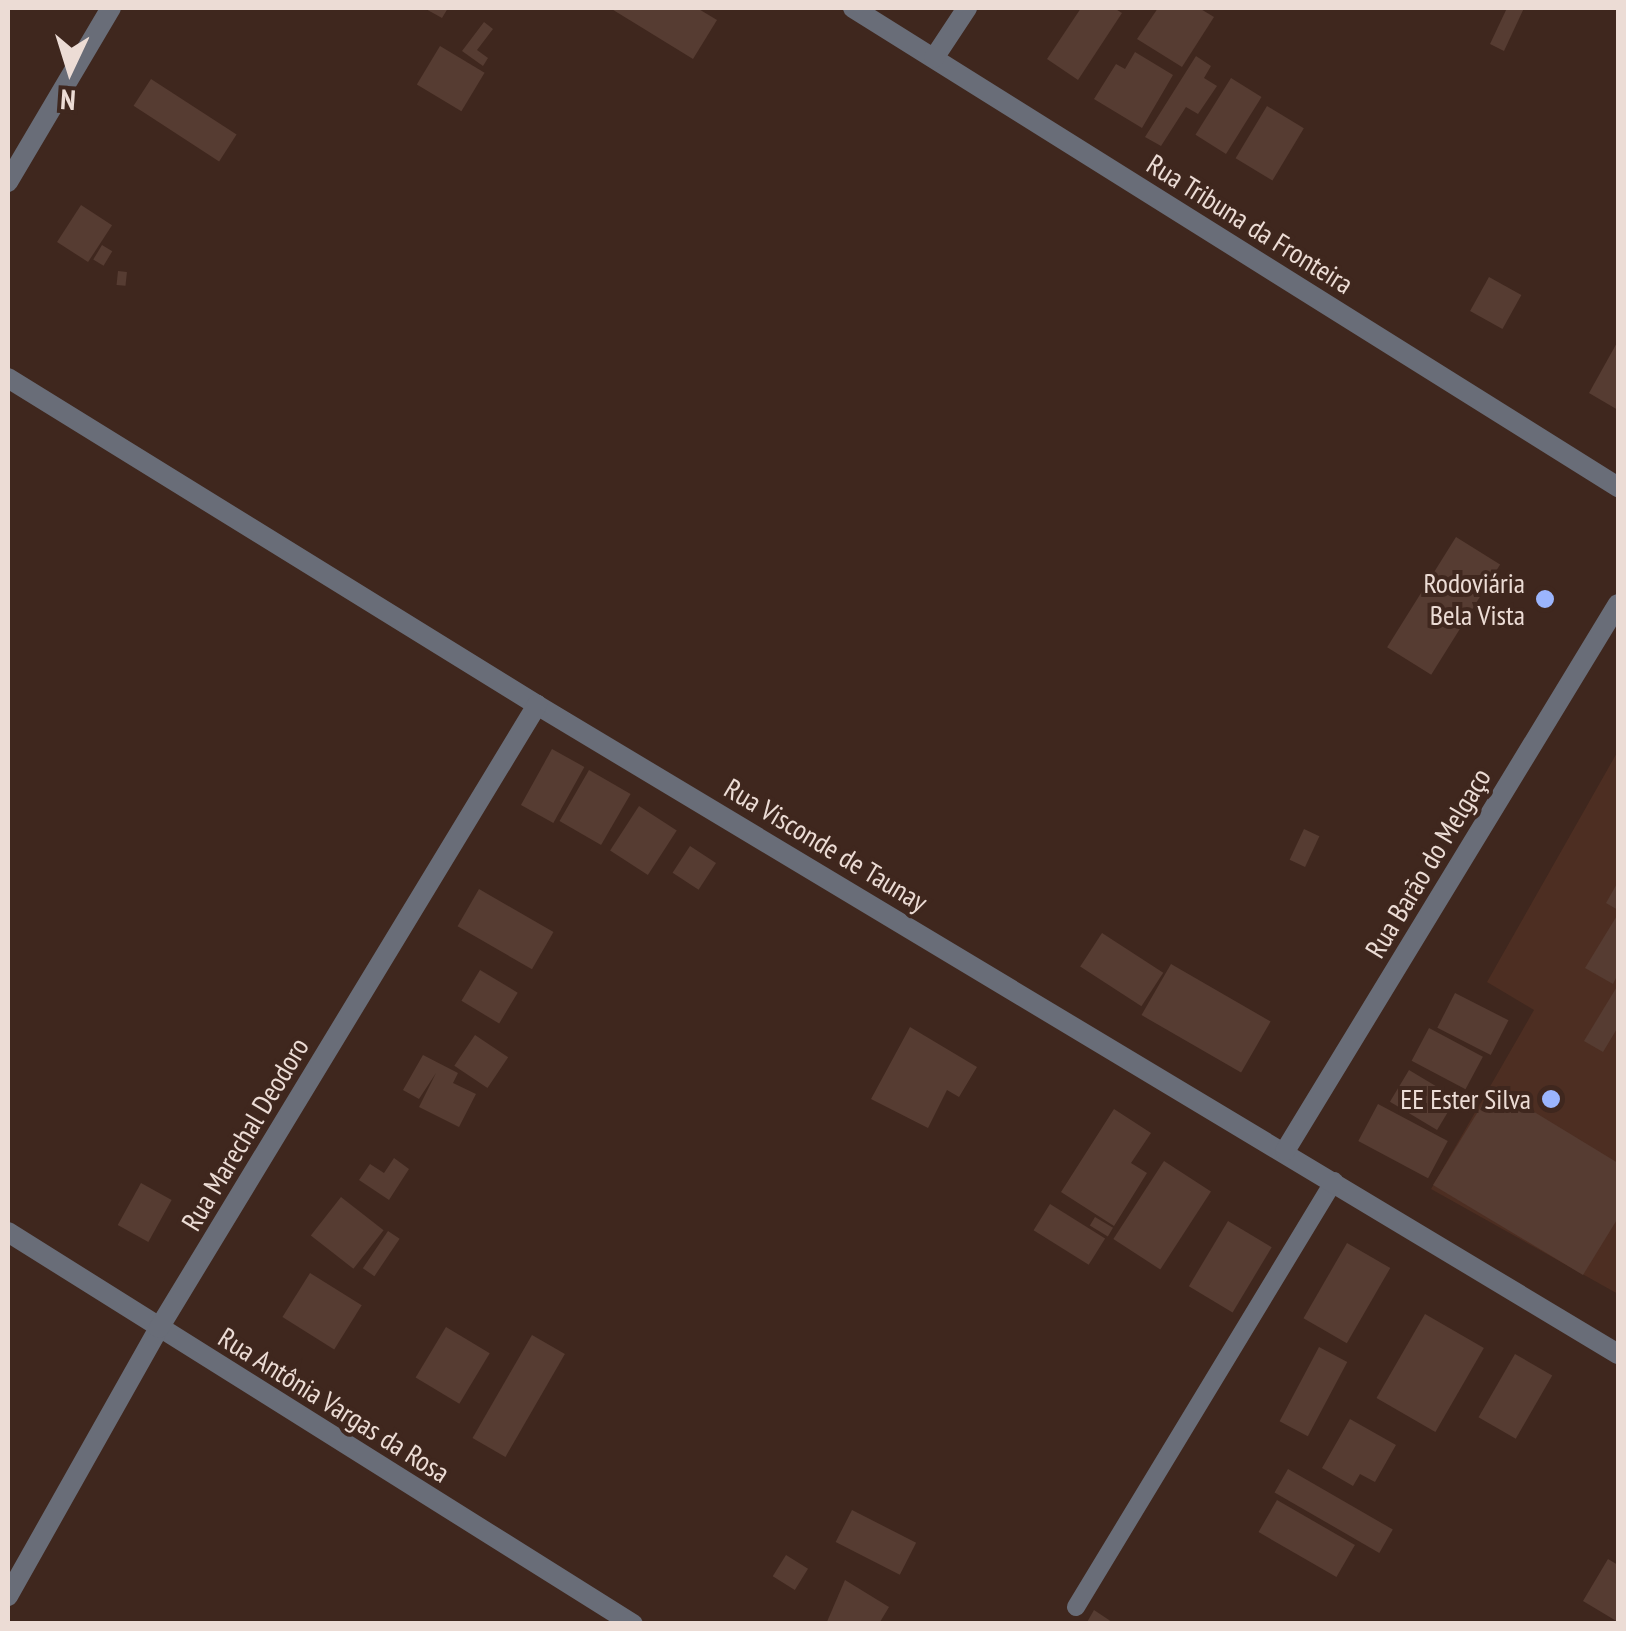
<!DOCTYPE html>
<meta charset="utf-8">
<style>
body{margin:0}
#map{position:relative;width:1626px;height:1631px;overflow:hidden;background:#3f271e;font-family:"PT Sans Narrow",sans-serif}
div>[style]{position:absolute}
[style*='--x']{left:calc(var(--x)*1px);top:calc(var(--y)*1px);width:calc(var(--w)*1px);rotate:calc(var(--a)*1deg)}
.built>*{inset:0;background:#4d2e22}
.building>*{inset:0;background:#563c32;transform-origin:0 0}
.lane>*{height:18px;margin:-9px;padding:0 9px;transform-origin:9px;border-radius:9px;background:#696d78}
.street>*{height:20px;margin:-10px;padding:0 10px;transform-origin:10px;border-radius:10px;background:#696d78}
.dots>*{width:28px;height:28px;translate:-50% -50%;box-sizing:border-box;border:5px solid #3f271e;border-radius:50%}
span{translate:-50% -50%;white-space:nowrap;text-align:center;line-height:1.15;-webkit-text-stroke:8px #3f271e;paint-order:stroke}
.street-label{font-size:28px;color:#ecdcd5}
.poi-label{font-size:28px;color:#ecdcd5}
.right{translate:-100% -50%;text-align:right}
.frame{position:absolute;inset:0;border:10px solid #ecdcd5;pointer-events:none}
.north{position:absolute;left:20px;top:20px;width:100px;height:100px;-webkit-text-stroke:8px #3f271e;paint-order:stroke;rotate:184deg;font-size:28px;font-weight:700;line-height:40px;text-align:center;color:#ecdcd5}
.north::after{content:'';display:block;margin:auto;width:35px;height:45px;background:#ecdcd5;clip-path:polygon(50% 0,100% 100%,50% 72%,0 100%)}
</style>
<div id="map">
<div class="built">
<div style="clip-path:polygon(1618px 751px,1618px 1294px,1431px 1189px,1534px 1010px,1487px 982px)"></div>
</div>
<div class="building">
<div style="clip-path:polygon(424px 8px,448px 8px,442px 18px)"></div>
<div style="clip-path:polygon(610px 8px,697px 8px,717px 20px,693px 59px)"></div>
<div style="clip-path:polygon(1081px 8px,1114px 8px,1122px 13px,1078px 80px,1047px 59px)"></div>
<div style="clip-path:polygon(1158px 8px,1199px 8px,1214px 17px,1182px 67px,1137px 39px)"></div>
<div style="clip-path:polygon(1507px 8px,1524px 8px,1504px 51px,1490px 44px)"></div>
<div style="clip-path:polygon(484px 22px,493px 29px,477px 50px,488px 58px,483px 66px,462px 51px)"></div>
<div style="left:440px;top:46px;width:52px;height:45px;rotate:31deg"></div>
<div style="clip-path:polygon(1135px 52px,1173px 75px,1142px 128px,1094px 99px,1116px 64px,1125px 69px)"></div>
<div style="clip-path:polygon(1196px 56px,1211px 66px,1204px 78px,1217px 86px,1198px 114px,1186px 107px,1161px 146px,1145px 137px)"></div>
<div style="left:1231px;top:78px;width:36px;height:67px;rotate:32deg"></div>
<div style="left:151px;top:79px;width:102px;height:32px;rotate:33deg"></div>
<div style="left:1267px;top:106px;width:43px;height:61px;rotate:31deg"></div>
<div style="left:81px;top:205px;width:37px;height:44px;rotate:33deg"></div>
<div style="left:102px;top:245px;width:12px;height:17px;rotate:31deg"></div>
<div style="left:118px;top:271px;width:9px;height:14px;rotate:6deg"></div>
<div style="left:1489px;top:277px;width:37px;height:39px;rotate:29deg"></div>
<div style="clip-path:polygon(1618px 341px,1618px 410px,1589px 393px)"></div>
<div style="left:1456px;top:537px;width:52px;height:130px;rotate:32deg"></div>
<div style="left:552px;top:749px;width:37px;height:64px;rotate:29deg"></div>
<div style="left:589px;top:770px;width:48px;height:59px;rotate:30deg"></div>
<div style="left:639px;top:806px;width:45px;height:53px;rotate:33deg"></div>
<div style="left:1304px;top:829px;width:17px;height:34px;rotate:25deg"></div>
<div style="left:690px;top:846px;width:31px;height:32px;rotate:33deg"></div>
<div style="clip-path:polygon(1618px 882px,1618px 910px,1606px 903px)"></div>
<div style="left:479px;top:889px;width:86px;height:43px;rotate:30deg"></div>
<div style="clip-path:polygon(1618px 914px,1618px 974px,1613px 984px,1585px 968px)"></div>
<div style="left:1102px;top:933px;width:73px;height:40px;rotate:33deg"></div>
<div style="left:1171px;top:964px;width:115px;height:59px;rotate:30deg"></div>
<div style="left:480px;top:970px;width:44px;height:36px;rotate:31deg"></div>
<div style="clip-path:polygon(1618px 985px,1618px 1027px,1603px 1052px,1584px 1041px)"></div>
<div style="left:1455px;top:993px;width:60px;height:39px;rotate:27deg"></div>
<div style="clip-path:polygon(910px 1027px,977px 1067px,959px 1097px,947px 1090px,928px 1128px,871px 1099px)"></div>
<div style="left:1429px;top:1028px;width:61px;height:37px;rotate:28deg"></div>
<div style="left:475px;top:1035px;width:40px;height:37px;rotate:34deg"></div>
<div style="clip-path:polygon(423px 1055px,458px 1073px,453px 1083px,476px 1094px,459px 1127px,419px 1107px,436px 1073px,419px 1099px,403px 1090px)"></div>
<div style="left:1409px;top:1070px;width:55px;height:37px;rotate:31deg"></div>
<div style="clip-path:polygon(1493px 1087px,1618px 1163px,1618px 1218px,1583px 1275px,1433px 1185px)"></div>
<div style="left:1378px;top:1104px;width:79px;height:42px;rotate:28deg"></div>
<div style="clip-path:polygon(1114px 1109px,1151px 1133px,1131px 1163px,1147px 1173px,1114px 1226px,1061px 1192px)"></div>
<div style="clip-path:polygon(394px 1158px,409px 1169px,389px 1200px,359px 1180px,370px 1164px,384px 1173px)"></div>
<div style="left:1164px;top:1161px;width:56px;height:93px;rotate:33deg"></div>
<div style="left:141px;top:1183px;width:35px;height:48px;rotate:29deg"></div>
<div style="left:341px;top:1197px;width:54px;height:49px;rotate:38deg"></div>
<div style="left:1050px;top:1204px;width:65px;height:31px;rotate:32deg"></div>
<div style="left:1095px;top:1217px;width:21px;height:10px;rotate:31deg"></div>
<div style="left:1228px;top:1221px;width:51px;height:76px;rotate:31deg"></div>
<div style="left:388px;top:1231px;width:14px;height:45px;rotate:34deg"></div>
<div style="left:1347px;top:1243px;width:50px;height:87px;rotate:30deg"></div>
<div style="left:310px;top:1273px;width:61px;height:52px;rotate:32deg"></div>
<div style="left:1425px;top:1314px;width:68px;height:97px;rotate:30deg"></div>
<div style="left:446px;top:1327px;width:51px;height:59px;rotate:31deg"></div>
<div style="left:532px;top:1335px;width:38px;height:119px;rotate:30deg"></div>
<div style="left:1319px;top:1347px;width:32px;height:84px;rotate:28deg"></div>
<div style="left:1515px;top:1354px;width:43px;height:73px;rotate:30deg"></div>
<div style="clip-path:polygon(1350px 1419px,1396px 1445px,1375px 1482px,1360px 1474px,1353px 1486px,1322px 1468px)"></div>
<div style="left:1288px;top:1469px;width:121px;height:27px;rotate:30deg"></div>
<div style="left:1277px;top:1500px;width:90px;height:37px;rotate:30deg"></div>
<div style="left:852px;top:1510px;width:72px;height:36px;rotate:27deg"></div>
<div style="left:786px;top:1555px;width:26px;height:25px;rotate:32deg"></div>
<div style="clip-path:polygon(1608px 1559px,1618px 1565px,1618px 1622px,1583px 1601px)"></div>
<div style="clip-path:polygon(845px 1580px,889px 1607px,880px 1622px,826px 1624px)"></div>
<div style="clip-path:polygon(1094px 1610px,1115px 1624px,1086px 1624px)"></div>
</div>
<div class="lane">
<div style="--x:1076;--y:1607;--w:498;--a:-58.8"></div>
</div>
<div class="street">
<div style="--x:853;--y:8;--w:903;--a:32.05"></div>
<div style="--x:934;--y:58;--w:60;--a:-56.6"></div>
<div style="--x:8;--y:182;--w:202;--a:-59.4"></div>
<div style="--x:8;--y:378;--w:622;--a:31.72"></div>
<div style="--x:537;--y:705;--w:1261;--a:30.98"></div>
<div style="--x:1285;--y:1151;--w:640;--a:-58.67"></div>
<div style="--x:8;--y:1232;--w:738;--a:32.1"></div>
<div style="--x:8;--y:1596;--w:308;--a:-60.6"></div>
<div style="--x:159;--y:1328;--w:729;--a:-58.75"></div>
</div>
<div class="dots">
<div style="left:1545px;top:599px;background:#9bb5fd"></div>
<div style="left:1551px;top:1099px;background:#9bb5fd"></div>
</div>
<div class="street-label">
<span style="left:1250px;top:224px;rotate:32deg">Rua Tribuna da Fronteira</span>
<span style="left:826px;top:845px;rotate:31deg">Rua Visconde de Taunay</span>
<span style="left:1428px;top:863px;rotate:-59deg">Rua Barão do Melgaço</span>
<span style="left:245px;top:1134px;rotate:-59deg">Rua Marechal Deodoro</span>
<span style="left:334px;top:1405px;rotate:32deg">Rua Antônia Vargas da Rosa</span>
</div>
<div class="poi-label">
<span class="right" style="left:1525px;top:599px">Rodoviária<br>Bela Vista</span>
<span class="right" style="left:1531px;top:1099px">EE Ester Silva</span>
</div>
<div class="frame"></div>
<div class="north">N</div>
</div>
